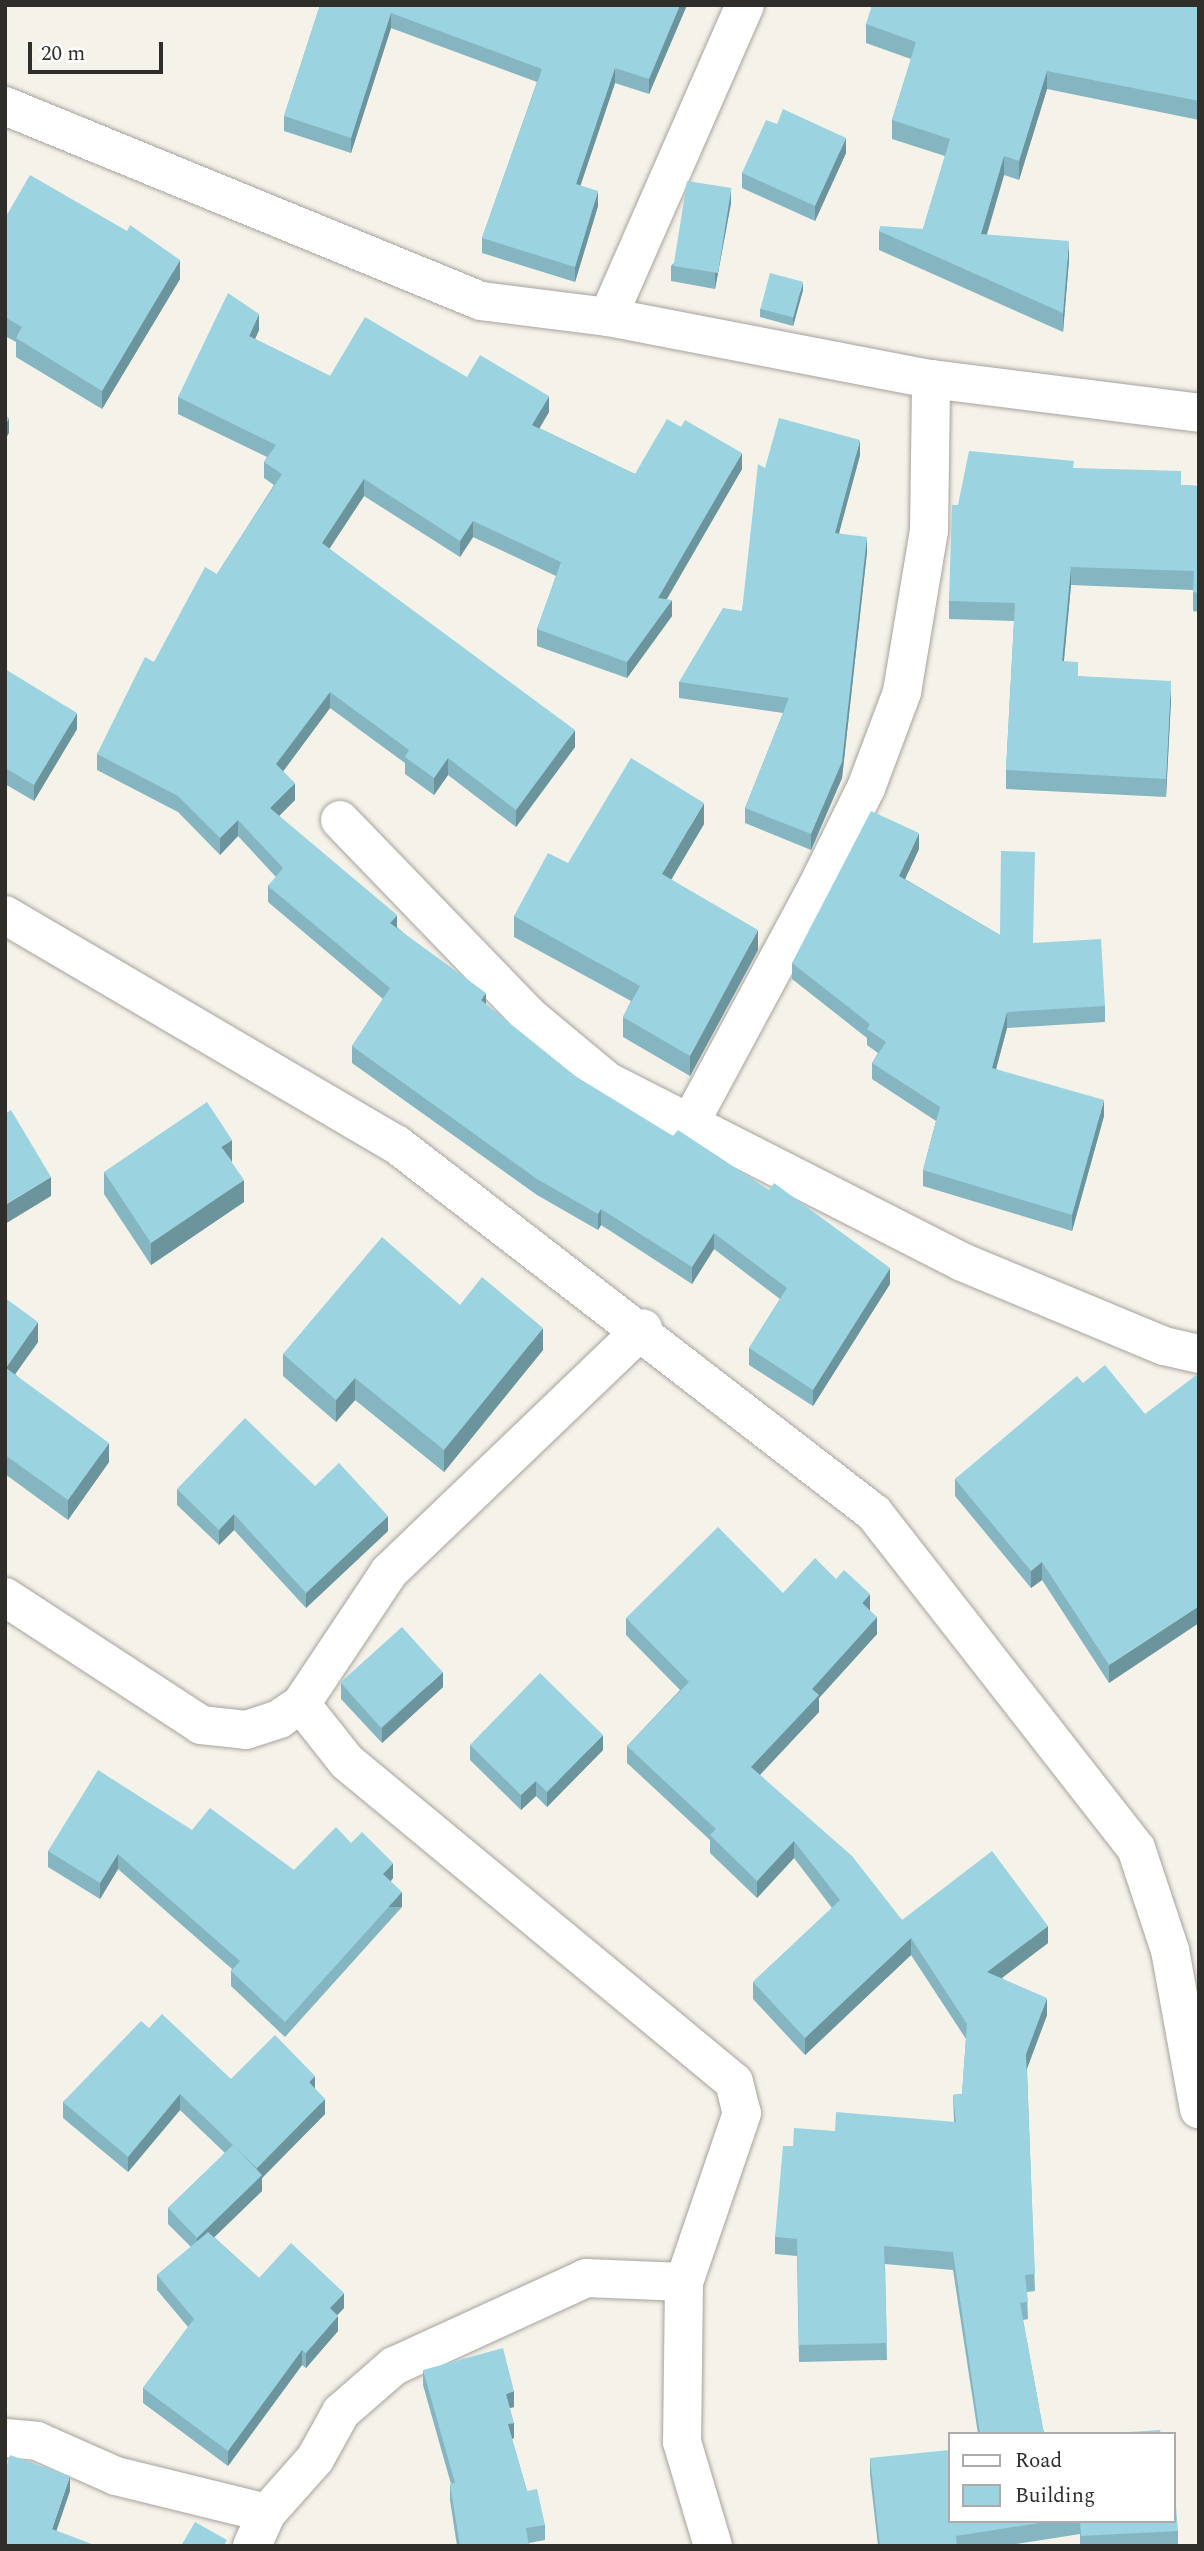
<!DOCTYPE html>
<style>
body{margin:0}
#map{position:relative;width:1204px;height:2551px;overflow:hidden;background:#f5f2ea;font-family:Spectral,serif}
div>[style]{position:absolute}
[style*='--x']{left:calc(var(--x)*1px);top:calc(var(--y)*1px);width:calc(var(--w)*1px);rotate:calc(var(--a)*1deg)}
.roads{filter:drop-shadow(0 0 2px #a6a39c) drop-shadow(0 0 2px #a6a39c)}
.minor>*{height:38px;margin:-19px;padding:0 19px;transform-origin:19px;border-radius:19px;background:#fff}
.wall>*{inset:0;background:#85b5c1}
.shaded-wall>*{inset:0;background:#6c949d;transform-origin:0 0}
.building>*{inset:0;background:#9bd3e0;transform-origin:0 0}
span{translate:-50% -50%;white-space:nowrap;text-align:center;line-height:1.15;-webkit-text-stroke:5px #fff;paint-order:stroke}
.frame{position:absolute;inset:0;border:7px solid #2f2e2b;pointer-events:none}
.legend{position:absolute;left:948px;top:2432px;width:228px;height:91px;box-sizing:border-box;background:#fff;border:2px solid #acabaa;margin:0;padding:9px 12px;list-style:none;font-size:21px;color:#2f2e2b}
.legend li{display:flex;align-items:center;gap:14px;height:35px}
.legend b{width:35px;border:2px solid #acabaa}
.scale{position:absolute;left:28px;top:42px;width:135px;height:32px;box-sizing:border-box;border:4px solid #2f2e2b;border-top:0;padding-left:9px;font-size:21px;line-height:24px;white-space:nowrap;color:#2f2e2b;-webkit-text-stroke:5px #fff;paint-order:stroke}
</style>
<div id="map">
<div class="roads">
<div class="minor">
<div style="--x:5;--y:106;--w:514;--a:22.28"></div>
<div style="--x:481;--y:301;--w:128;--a:7.2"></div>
<div style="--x:608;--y:317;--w:329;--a:10.9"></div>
<div style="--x:931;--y:379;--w:270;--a:7.2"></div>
<div style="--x:608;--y:317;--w:341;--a:-66.3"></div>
<div style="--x:340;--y:820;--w:272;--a:46"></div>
<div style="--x:529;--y:1016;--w:102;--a:39.8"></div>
<div style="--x:607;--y:1081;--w:398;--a:27"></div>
<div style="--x:962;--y:1262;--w:219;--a:22.6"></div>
<div style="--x:1164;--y:1346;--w:36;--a:13"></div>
<div style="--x:5;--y:915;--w:453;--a:30.4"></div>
<div style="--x:396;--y:1144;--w:604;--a:37.67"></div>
<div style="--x:874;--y:1513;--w:425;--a:52"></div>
<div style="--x:1136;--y:1848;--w:108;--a:71.6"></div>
<div style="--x:1170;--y:1950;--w:162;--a:79.7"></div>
<div style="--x:691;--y:1121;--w:264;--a:-61.7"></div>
<div style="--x:816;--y:889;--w:113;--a:-63.7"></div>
<div style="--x:866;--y:788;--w:103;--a:-69.4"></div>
<div style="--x:902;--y:692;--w:163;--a:-80.5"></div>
<div style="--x:929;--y:531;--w:152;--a:-89.2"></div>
<div style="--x:5;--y:1597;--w:234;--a:33.1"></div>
<div style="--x:201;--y:1725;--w:45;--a:6.3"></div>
<div style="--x:246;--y:1730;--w:35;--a:-18"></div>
<div style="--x:279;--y:1719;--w:27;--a:-34"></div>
<div style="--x:301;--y:1704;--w:159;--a:-56.3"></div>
<div style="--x:389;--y:1572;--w:352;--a:-43.8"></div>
<div style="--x:301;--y:1704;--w:74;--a:51.6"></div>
<div style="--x:347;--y:1762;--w:502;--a:39.59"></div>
<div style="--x:734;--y:2082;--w:32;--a:76"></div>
<div style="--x:742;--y:2113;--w:179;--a:108.9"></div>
<div style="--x:684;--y:2282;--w:160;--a:90.7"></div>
<div style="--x:682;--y:2442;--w:109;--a:73.4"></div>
<div style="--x:5;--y:2438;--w:32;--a:5"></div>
<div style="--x:37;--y:2441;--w:86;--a:23.9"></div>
<div style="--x:116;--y:2476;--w:155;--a:13.8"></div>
<div style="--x:252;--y:2546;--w:36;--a:-66"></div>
<div style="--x:267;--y:2513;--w:72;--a:-48.4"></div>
<div style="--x:315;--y:2459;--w:54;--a:-61"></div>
<div style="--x:341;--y:2412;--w:70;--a:-41"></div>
<div style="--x:394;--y:2366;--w:211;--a:-24.6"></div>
<div style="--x:586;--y:2278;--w:98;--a:2.3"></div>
</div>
</div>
<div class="wall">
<div style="clip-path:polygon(320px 5px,687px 5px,649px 94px,615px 83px,580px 185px,598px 206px,575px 282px,482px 253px,482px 238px,537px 82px,391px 28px,351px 153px,284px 131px,284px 116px)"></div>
<div style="clip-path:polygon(1199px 5px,1199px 120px,1047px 89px,1019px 180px,1004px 175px,987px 235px,1069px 260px,1063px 332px,879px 250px,879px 231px,923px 229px,945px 156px,892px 139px,892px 120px,911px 59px,866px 43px,866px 24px)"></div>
<div style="clip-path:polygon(777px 124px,846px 153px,815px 221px,742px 188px,742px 173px)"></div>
<div style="clip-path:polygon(731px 203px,715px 289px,671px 281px,671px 266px)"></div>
<div style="clip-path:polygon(5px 218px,127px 231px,180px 279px,102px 409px,16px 357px,16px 342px,5px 336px)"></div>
<div style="clip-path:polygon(803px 290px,793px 326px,760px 317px,760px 309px)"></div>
<div style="clip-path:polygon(259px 330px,255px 339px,330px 376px,467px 377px,549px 412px,539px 428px,635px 474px,742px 469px,667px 599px,672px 616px,627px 678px,537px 646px,537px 629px,556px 576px,473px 537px,460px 557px,364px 496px,329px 549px,575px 747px,516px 827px,448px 775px,434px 795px,405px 774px,405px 763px,330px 708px,283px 771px,295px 800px,279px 816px,397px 927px,486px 1005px,575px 1076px,890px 1284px,813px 1406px,749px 1365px,749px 1348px,780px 1299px,714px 1249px,692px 1284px,601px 1225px,598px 1230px,537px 1195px,352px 1063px,352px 1046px,383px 999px,268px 902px,268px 886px,276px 877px,238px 836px,220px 855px,178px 812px,97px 770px,97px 754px,154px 662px,217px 574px,274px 485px,264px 478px,264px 462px,267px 457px,178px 414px,178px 397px)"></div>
<div style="clip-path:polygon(860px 455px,839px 533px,867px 552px,842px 778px,811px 850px,745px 823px,745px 808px,783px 713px,679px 698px,679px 682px,742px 611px,765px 468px)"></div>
<div style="clip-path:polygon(1074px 468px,1181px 485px,1199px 486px,1199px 612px,1193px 611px,1193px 590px,1071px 585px,1064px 661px,1078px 676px,1171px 700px,1166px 797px,1006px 789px,1006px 770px,1014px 621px,949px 619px,949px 601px,958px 505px)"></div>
<div style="clip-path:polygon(5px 669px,77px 729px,34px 801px,5px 784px)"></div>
<div style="clip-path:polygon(704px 824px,671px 880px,758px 950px,690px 1076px,623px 1037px,623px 1017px,631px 1001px,514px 937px,514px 916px,568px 863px)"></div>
<div style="clip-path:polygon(919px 849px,905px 879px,1000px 935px,1034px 943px,1105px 1006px,1105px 1022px,1007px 1028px,996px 1069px,1104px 1116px,1072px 1231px,923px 1186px,923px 1170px,936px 1121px,872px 1079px,872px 1063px,878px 1053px,867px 1045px,867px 1038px,792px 979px,792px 963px)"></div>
<div style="clip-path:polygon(231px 1162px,244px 1202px,151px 1265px,104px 1194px,104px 1172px)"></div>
<div style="clip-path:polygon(5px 1298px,38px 1342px,15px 1374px,109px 1462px,68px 1520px,5px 1474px)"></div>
<div style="clip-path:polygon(460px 1305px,543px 1350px,444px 1472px,355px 1400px,336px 1422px,283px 1376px,283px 1354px)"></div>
<div style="clip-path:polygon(1083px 1383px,1145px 1414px,1109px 1683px,1042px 1580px,1031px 1588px,955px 1496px,955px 1479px)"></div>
<div style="clip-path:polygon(315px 1486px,388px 1531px,306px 1608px,234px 1530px,219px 1545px,177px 1505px,177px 1489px)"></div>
<div style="clip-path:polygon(783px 1593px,870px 1610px,877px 1634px,819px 1698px,819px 1712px,760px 1775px,902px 1920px,1048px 1943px,1002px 1978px,1047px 2015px,1027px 2069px,1035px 2291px,1027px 2292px,1028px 2319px,1023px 2320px,1044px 2434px,978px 2434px,953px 2270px,885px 2264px,887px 2360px,799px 2362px,797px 2256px,775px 2254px,775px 2237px,793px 2146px,835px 2131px,954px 2122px,953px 2095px,962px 2094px,966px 2039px,911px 1955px,805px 2055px,753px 1999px,753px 1982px,832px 1908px,794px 1858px,757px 1898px,710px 1853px,710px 1840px,627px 1763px,627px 1746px,680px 1690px,626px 1635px,626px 1618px)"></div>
<div style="clip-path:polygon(341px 1683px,443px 1687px,382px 1743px,341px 1699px)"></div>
<div style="clip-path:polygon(470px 1745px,603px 1750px,547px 1807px,536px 1796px,521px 1810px,470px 1760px)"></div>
<div style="clip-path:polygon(192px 1830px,294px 1870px,351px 1843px,393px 1878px,391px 1881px,402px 1907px,285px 2037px,231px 1986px,231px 1971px,232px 1969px,118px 1869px,100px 1899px,48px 1867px,48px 1851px)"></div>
<div style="clip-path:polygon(149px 2028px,231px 2079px,315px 2089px,325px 2114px,262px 2178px,262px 2191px,214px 2237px,259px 2278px,344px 2308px,337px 2315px,338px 2331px,306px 2368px,302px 2365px,228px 2466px,143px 2403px,143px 2388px,188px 2327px,157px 2290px,157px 2275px,191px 2247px,168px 2224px,168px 2208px,225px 2153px,180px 2110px,128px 2172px,63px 2118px,63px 2102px)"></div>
<div style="clip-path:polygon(423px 2370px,514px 2407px,510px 2408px,514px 2438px,512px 2439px,527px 2491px,545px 2525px,545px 2540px,529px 2543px,529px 2546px,457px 2546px,450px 2500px,450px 2484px,451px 2484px,423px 2385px)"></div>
<div style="clip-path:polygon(870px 2458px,950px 2521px,1174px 2521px,1178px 2531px,1178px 2546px,1080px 2546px,1080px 2534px,1004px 2546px,878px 2546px,870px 2475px)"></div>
</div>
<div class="shaded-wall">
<div style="clip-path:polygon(680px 5px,687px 5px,649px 94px,649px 79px)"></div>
<div style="clip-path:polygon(391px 13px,391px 28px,351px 153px,351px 138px)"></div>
<div style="clip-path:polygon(615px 68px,615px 83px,576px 199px,576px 184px)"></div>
<div style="clip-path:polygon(1047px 71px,1047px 89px,1019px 180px,1019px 161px)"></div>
<div style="clip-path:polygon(846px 138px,846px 153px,815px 221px,815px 206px)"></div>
<div style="clip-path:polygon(1004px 156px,1004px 175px,981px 253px,981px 234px)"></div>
<div style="clip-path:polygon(731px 188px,731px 203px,715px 289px,715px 274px)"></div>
<div style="clip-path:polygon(598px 191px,598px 206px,575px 282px,575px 267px)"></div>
<div style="clip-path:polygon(1069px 241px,1069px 260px,1063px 332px,1063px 313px)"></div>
<div style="clip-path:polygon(180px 260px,180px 279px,102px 409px,102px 391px)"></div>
<div style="clip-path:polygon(803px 282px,803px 290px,793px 326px,793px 318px)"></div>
<div style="clip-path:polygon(259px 314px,259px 330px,249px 353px,249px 336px)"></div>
<div style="clip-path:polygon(549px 396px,549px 412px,532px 441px,532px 425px)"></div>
<div style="clip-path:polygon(9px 418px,9px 433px,5px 440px,5px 425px)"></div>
<div style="clip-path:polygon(860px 440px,860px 455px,835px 548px,835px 533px)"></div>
<div style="clip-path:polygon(742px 453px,742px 469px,658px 614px,658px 598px)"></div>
<div style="clip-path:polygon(364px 479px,364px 496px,322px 560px,322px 543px)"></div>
<div style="clip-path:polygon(473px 521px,473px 537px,460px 557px,460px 541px)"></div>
<div style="clip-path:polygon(867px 537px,867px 552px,842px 778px,811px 850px,811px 834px)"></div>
<div style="clip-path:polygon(1071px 567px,1071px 585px,1062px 680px,1062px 661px)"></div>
<div style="clip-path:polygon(672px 600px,672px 616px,627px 678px,627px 662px)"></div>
<div style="clip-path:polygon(1171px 681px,1171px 700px,1166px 797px,1166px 779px)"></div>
<div style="clip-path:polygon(330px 692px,330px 708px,276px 781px,276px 764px)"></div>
<div style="clip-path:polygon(77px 713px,77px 729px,34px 801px,34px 785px)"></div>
<div style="clip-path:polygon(575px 730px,575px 747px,516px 827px,516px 810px)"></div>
<div style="clip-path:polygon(448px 758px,448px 775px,434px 795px,434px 778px)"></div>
<div style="clip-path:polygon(295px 783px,295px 800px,270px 825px,270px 808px)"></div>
<div style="clip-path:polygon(704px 803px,704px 824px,662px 895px,662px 874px)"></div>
<div style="clip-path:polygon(238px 820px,238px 836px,220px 855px,220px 838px)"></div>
<div style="clip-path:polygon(919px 833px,919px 849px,899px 892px,899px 876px)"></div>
<div style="clip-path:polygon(397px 915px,397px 931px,390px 923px)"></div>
<div style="clip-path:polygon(758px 930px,758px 950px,690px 1076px,690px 1056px)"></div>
<div style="clip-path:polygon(486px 993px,486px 1010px,481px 1000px)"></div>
<div style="clip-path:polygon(1007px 1012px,1007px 1028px,992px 1084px,992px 1068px)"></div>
<div style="clip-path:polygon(1104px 1100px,1104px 1116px,1072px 1231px,1072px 1215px)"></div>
<div style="clip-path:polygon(232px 1140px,232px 1162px,221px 1147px)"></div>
<div style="clip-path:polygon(51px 1177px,51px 1196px,5px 1224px,5px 1205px)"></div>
<div style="clip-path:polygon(244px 1180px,244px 1202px,151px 1265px,151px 1243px)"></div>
<div style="clip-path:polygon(601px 1209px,601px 1225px,598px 1230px,598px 1214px)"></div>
<div style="clip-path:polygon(714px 1233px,714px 1249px,692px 1284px,692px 1267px)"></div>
<div style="clip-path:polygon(890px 1268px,890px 1284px,813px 1406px,813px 1390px)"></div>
<div style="clip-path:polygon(38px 1322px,38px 1342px,6px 1387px,6px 1368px)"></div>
<div style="clip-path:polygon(543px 1328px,543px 1350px,444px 1472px,444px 1450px)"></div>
<div style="clip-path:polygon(355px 1378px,355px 1400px,336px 1422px,336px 1400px)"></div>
<div style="clip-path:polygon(109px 1443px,109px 1462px,68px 1520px,68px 1500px)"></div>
<div style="clip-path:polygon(234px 1514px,234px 1530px,219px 1545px,219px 1530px)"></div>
<div style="clip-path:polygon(388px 1516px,388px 1531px,306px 1608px,306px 1593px)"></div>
<div style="clip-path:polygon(1042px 1562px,1042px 1580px,1031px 1588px,1031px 1571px)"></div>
<div style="clip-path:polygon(870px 1594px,870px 1612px,862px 1603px)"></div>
<div style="clip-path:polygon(1199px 1606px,1199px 1623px,1109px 1683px,1109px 1665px)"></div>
<div style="clip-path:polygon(877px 1617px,877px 1634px,819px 1698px,819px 1712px,751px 1784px,751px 1767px,812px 1689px)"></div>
<div style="clip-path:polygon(443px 1672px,443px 1687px,382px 1743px,382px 1728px)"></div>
<div style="clip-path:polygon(603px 1735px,603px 1750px,547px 1807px,547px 1792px)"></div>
<div style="clip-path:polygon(536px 1781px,536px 1796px,521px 1810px,521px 1795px)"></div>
<div style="clip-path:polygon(794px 1841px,794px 1858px,757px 1898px,757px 1881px)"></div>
<div style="clip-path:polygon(118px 1854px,118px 1869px,100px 1899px,100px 1883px)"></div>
<div style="clip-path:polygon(393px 1863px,393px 1878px,383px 1889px,383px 1874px)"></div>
<div style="left:402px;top:1892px;width:15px;height:175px;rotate:90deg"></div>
<div style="clip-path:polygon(1048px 1926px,1048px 1943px,987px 1989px,987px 1972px)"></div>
<div style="clip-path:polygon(911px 1938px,911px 1955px,805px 2055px,805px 2038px)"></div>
<div style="clip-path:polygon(1047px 1998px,1047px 2015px,1026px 2071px,1026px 2054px)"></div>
<div style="clip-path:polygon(315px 2076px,315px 2091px,309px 2082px)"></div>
<div style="clip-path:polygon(180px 2094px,180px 2110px,128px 2172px,128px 2157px)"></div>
<div style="clip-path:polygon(325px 2099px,325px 2114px,262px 2178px,262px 2191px,197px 2254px,197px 2238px,257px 2180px,257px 2168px)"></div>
<div style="clip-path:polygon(344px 2293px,344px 2308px,330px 2323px,330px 2308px)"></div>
<div style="clip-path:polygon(338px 2316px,338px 2331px,306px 2368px,306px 2353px)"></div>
<div style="clip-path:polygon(302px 2350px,302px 2365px,228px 2466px,228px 2451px)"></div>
<div style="clip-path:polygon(514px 2391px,514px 2407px,506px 2409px,506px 2394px)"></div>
<div style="clip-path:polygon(514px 2423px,514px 2438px,508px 2440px,508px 2424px)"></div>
<div style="clip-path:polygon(70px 2476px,70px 2491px,52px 2544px,52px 2529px)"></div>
</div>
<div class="building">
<div style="clip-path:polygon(320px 5px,680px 5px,649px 79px,615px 68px,576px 184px,598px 191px,575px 267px,482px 238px,542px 69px,391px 13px,351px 138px,284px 116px)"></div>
<div style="clip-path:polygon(872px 5px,1199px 5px,1199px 101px,1047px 71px,1019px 161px,1004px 156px,981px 234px,1069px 241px,1063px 313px,879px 231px,880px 226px,923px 229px,950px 139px,892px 120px,916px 42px,866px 24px)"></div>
<div style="clip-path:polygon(783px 109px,846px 138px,815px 206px,742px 173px,766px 120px,777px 124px)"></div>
<div style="clip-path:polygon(30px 175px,127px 231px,130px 225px,180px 260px,102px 391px,16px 338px,22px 327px,5px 317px,5px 218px)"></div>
<div style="left:687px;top:181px;width:45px;height:86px;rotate:9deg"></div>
<div style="left:770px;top:273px;width:34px;height:37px;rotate:15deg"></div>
<div style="clip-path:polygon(228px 293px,259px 314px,249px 336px,330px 376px,365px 317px,467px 377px,480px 355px,549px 396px,532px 425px,635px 474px,667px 419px,681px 427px,685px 420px,742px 453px,658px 598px,672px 600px,627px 662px,537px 629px,561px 562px,473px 521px,460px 541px,364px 479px,322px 543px,575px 730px,516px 810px,448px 758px,434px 778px,405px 757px,409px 750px,330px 692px,276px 764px,295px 783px,270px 808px,397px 915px,390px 923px,486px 993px,481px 1000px,575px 1076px,673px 1136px,678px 1130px,769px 1190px,774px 1183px,890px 1268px,813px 1390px,749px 1348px,787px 1288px,714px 1233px,692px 1267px,601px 1209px,598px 1214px,537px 1179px,352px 1046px,390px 988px,268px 886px,283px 868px,238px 820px,220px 838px,178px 796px,97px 754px,145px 657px,154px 662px,205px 567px,217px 574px,282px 474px,264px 462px,276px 445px,178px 397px)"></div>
<div style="clip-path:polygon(5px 415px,9px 418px,5px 425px)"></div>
<div style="clip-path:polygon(779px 418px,860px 440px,835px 533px,867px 537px,842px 762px,811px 834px,745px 808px,789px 698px,679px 682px,723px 608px,742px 611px,758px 464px,765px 468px)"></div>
<div style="clip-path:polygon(969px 451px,1074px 461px,1073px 468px,1181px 471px,1181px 485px,1199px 486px,1199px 593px,1193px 592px,1194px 571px,1071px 567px,1062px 661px,1078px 662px,1078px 676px,1171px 681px,1166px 779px,1006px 770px,1015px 603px,949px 601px,952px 505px,958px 505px)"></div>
<div style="clip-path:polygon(5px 669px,77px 713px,34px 785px,5px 768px)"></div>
<div style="clip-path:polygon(631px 758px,704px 803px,662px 874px,758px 930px,690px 1056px,623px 1017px,640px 986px,514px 916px,548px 853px,568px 863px)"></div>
<div style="clip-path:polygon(871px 811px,919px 833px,899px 876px,1000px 935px,1001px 851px,1035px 852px,1033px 943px,1101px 939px,1105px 1006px,1007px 1012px,992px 1068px,1104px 1100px,1072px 1215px,923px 1170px,940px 1107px,872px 1063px,886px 1042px,867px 1029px,870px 1024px,792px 963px)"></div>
<div style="clip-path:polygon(207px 1102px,232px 1140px,221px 1147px,244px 1180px,151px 1243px,104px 1172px)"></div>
<div style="clip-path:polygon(11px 1110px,51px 1177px,5px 1205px,5px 1114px)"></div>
<div style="clip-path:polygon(382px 1237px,460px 1305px,482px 1277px,543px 1328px,444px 1450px,355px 1378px,336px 1400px,283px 1354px)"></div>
<div style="clip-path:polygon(5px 1298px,38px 1322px,6px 1368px,109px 1443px,68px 1500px,5px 1455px)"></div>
<div style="clip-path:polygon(1105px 1365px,1145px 1414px,1199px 1373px,1199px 1606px,1109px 1665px,1042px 1562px,1031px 1571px,955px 1479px,1077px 1376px,1083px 1383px)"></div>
<div style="clip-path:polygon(245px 1418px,315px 1486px,339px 1463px,388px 1516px,306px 1593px,234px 1514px,219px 1530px,177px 1489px)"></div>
<div style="clip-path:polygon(718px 1527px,783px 1593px,815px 1558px,836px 1579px,844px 1570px,870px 1594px,862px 1603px,877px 1617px,812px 1689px,819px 1695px,751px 1767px,852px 1856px,902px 1920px,992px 1851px,1048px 1926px,987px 1972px,1047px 1998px,1026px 2054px,1035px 2274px,1025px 2275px,1028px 2302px,1020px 2303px,1044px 2434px,980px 2434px,953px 2252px,884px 2246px,887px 2343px,799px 2345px,797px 2239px,775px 2237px,783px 2146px,793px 2146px,794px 2128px,835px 2131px,836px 2112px,956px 2122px,953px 2095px,962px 2094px,967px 2024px,911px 1938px,805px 2038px,753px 1982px,840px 1900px,794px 1841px,757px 1881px,710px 1835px,716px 1829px,627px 1746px,689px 1682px,626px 1618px)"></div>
<div style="left:402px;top:1627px;width:61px;height:83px;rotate:48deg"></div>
<div style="clip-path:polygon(540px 1673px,603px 1735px,547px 1792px,536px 1781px,521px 1795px,470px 1745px)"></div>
<div style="clip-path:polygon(98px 1770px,192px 1830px,210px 1808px,294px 1870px,336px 1827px,351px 1843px,362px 1832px,393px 1863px,383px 1874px,402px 1892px,285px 2022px,231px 1971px,240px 1961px,118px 1854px,100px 1883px,48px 1851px)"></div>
<div style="clip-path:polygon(162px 2014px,231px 2079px,275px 2035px,315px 2076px,309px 2082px,325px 2099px,257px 2168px,234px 2146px,262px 2175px,197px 2238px,168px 2208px,233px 2145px,180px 2094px,128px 2157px,63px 2102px,141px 2021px,149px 2028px)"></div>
<div style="clip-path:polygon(208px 2232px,259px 2278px,291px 2243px,344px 2293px,330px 2308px,338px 2316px,306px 2353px,302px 2350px,228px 2451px,143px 2388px,194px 2319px,157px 2275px)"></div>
<div style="clip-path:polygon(503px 2348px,514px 2391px,506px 2394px,514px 2423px,508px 2424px,527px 2491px,537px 2489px,545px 2525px,526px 2528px,529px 2546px,460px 2546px,450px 2484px,455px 2483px,423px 2370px)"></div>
<div style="clip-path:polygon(1160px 2430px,1161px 2434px,1098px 2434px)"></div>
<div style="clip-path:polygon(950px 2450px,950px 2521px,1052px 2521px,956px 2536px,957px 2546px,880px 2546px,870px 2458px)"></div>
<div style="clip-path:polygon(10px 2455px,70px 2476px,52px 2529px,97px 2546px,5px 2546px,5px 2471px)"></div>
<div style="clip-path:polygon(1174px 2482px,1178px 2531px,1081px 2536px,1080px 2521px,1174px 2521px)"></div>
<div style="clip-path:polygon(195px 2522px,227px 2540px,224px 2546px,181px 2546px)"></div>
</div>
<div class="frame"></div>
<ul class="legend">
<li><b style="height:9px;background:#fff"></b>Road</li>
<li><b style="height:19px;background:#9bd3e0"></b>Building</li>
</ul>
<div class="scale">20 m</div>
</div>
